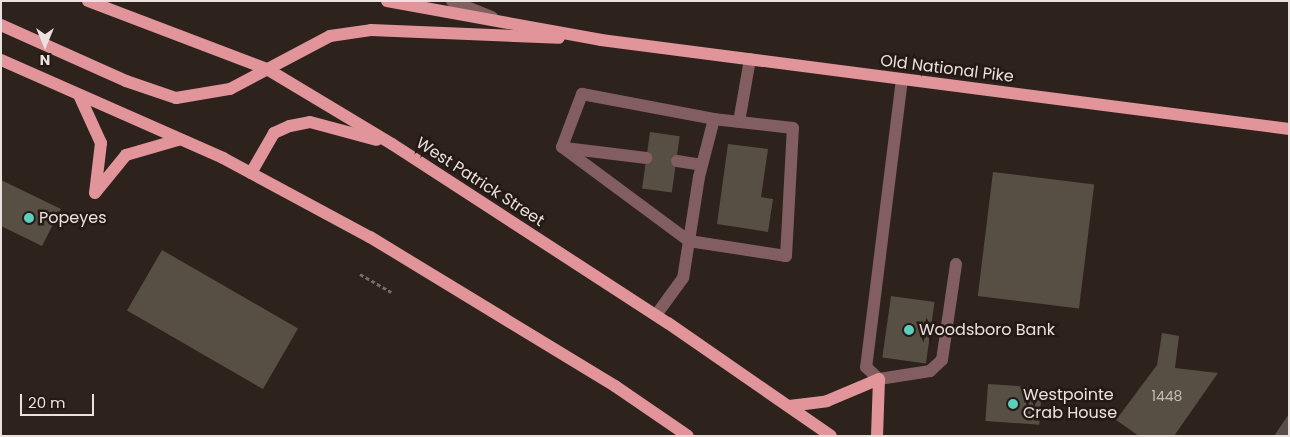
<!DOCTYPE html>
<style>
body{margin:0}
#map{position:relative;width:1290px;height:437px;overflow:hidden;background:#2e221d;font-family:Poppins,sans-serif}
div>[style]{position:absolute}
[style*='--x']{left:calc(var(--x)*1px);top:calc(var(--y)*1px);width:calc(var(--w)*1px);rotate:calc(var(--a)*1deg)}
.building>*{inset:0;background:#584f44;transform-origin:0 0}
.path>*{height:3px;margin-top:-1.5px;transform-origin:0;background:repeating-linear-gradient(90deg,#776d68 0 4px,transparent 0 6.5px)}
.lane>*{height:12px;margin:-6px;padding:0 6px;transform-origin:6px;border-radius:6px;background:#835e60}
.primary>*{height:12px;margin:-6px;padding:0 6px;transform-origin:6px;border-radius:6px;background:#e1959a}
.dots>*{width:14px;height:14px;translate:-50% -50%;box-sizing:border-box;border:2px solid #241914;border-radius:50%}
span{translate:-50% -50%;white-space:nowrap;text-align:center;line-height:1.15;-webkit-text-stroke:5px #241914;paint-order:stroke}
.number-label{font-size:14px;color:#c6bdb8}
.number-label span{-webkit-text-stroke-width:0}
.street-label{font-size:16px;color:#ebe2df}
.poi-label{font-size:16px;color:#ebe2df}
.left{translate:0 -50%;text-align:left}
.frame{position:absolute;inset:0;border:2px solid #ebe2df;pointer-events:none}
.north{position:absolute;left:20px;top:20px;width:50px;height:50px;-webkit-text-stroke:4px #241914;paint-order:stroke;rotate:180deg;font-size:14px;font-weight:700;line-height:20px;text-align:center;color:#ebe2df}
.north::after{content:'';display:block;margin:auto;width:18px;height:22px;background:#ebe2df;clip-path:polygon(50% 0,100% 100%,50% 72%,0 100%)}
.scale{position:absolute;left:20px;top:394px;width:74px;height:22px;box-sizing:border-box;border:2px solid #ebe2df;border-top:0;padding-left:6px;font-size:15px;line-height:18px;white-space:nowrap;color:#ebe2df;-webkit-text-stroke:4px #241914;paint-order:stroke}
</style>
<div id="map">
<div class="building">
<div style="left:650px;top:132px;width:30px;height:57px;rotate:8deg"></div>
<div style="clip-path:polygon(728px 144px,768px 149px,761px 197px,773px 199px,768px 232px,717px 224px)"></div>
<div style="left:993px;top:172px;width:102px;height:125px;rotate:7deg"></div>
<div style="clip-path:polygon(1px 180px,61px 209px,42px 246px,1px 226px)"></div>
<div style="left:162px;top:250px;width:157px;height:70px;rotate:30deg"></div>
<div style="left:891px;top:296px;width:44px;height:62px;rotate:8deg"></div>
<div style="clip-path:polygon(1162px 333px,1179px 336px,1175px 368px,1218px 373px,1174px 436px,1139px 436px,1116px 420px,1157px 365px)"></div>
<div style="left:988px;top:384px;width:54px;height:37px;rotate:4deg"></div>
<div style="clip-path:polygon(1289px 414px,1289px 436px,1274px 436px)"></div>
</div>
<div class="path">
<div style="--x:360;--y:274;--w:36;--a:30"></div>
</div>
<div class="lane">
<div style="--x:452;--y:1;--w:43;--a:21.8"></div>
<div style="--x:902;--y:79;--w:290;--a:97.1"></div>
<div style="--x:866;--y:367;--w:18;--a:43"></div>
<div style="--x:879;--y:379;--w:52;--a:-8.9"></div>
<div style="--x:930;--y:371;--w:16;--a:-43"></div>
<div style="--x:942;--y:360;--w:97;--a:-81.7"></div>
<div style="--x:739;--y:122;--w:64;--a:-80.1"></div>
<div style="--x:562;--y:147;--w:158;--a:36.5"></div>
<div style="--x:689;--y:241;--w:98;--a:8.8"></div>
<div style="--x:786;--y:256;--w:128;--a:-86.9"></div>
<div style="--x:793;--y:128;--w:80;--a:-173.5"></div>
<div style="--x:714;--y:119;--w:60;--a:104.5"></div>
<div style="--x:699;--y:177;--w:65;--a:98.9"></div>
<div style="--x:689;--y:241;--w:37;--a:99"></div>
<div style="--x:683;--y:278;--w:46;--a:126.1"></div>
<div style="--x:562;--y:147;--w:57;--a:-69.3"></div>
<div style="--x:582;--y:94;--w:134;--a:10.7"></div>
<div style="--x:565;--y:148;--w:82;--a:7"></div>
<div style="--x:677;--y:161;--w:25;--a:9"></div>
</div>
<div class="primary">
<div style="--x:88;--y:1;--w:191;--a:20.8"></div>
<div style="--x:267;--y:69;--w:146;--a:31"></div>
<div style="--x:392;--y:144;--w:329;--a:33"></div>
<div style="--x:668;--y:323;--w:198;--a:34.7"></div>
<div style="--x:387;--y:1;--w:218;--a:10.3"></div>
<div style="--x:601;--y:40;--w:694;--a:7.37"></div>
<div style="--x:1;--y:25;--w:137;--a:24.1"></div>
<div style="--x:126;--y:81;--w:53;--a:18.8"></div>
<div style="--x:176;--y:98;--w:55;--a:-9.5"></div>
<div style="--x:230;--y:89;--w:113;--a:-27.9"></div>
<div style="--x:330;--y:36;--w:41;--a:-8.3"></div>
<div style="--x:371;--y:30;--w:188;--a:2.4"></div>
<div style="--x:1;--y:60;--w:243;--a:23.8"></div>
<div style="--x:223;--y:158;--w:167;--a:28.3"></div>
<div style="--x:370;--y:237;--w:287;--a:31.3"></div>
<div style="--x:615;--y:386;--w:88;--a:34.4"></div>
<div style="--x:79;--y:95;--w:53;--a:65.4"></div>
<div style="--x:101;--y:143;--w:50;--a:96.8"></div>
<div style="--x:251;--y:173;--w:46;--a:-60.1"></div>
<div style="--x:274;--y:133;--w:17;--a:-24"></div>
<div style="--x:290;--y:126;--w:20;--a:-11"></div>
<div style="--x:310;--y:122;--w:69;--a:15"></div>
<div style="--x:95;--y:193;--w:49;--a:-50.8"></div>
<div style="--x:126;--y:155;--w:54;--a:-16.1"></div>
<div style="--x:789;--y:406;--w:38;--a:-7"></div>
<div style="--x:827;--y:401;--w:56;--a:-22.9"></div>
<div style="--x:879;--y:379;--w:57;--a:92"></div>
</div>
<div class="dots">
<div style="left:29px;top:218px;background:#5bcebc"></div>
<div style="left:909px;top:330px;background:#5bcebc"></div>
<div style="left:1013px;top:404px;background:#5bcebc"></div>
</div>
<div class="number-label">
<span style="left:1167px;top:396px">1448</span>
</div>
<div class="street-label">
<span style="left:947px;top:69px;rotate:7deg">Old National Pike</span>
<span style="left:480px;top:182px;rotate:33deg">West Patrick Street</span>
</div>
<div class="poi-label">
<span class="left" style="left:39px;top:218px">Popeyes</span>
<span class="left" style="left:919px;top:330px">Woodsboro Bank</span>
<span class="left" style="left:1023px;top:404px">Westpointe<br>Crab House</span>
</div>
<div class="frame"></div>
<div class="north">N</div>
<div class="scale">20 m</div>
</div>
